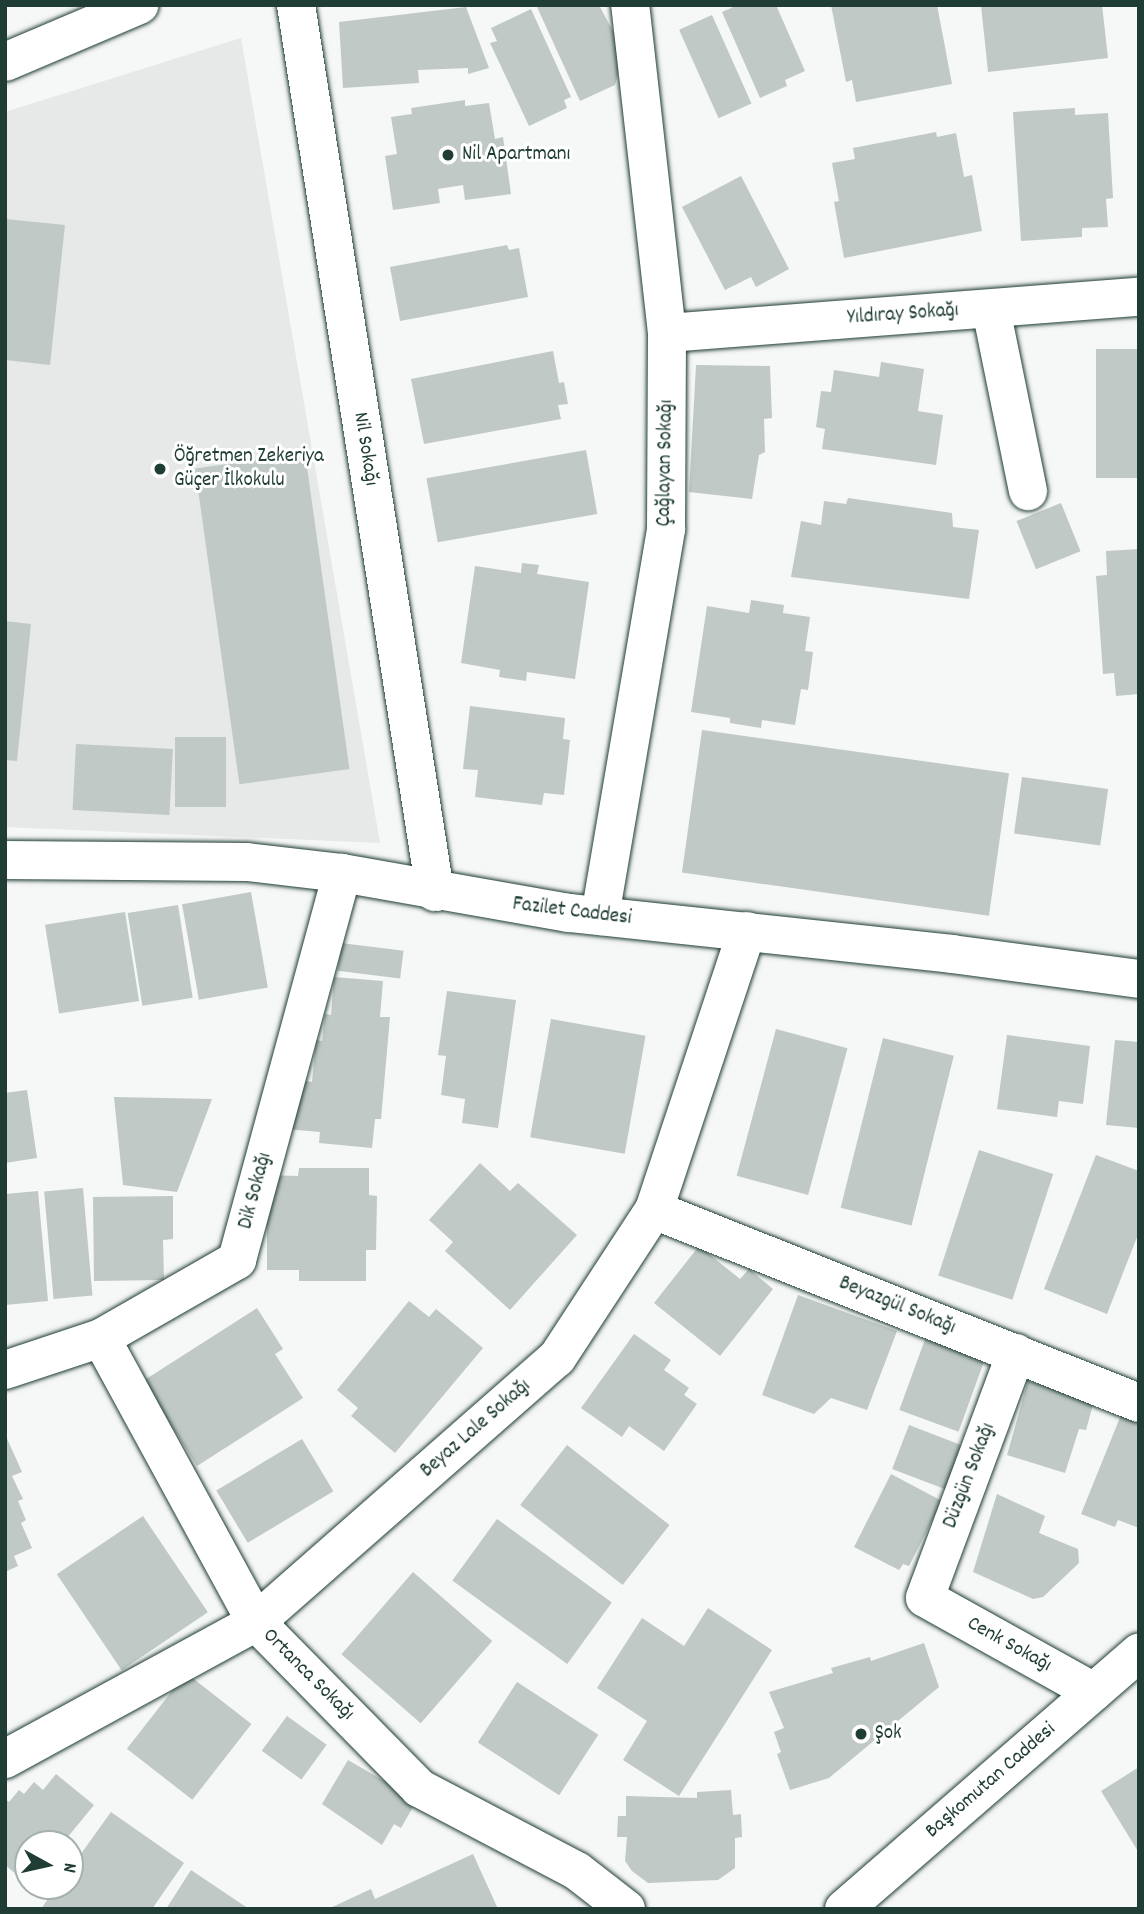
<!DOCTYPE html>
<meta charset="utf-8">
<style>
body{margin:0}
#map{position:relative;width:1144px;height:1914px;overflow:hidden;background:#f6f7f7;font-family:Dekko,sans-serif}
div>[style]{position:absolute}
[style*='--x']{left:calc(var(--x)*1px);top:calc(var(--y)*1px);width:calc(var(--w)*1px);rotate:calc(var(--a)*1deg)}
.built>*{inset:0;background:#e6e9e8}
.building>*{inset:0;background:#c0c9c6;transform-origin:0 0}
.roads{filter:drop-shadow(0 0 2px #1f3d34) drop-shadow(0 0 2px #1f3d34)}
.minor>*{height:38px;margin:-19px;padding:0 19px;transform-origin:19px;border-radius:19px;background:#fff}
.dots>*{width:19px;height:19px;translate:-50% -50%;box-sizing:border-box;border:4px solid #fff;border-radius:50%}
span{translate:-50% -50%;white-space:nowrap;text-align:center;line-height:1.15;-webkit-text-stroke:6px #fff;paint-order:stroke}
.poi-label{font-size:21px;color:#1f3d34}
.left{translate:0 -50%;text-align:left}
.street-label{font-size:21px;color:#1f3d34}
.frame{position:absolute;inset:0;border:7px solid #1f3d34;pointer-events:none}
.north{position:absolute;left:14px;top:1830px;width:70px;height:70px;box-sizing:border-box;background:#fff;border:2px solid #a5b1ae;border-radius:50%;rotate:98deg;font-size:19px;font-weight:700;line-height:28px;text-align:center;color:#1f3d34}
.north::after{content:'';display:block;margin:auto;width:24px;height:32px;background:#1f3d34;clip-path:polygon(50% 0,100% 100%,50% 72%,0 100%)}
</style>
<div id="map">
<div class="built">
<div style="clip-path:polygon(241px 38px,380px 843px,5px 827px,5px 112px)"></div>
</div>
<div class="building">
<div style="clip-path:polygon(539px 5px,599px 5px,624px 52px,615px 85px,580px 101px,537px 7px)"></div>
<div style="clip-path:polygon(738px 5px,776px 5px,805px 71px,785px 80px,787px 86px,760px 98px,722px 12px)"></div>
<div style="clip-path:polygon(831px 5px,937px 5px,952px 84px,856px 102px,852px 80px,846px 82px)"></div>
<div style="clip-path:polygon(981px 5px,1102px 5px,1108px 58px,988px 72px)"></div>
<div style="clip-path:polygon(466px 7px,489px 68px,468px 74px,468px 68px,418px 70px,419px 83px,343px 88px,339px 22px)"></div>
<div style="clip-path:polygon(531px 9px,571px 97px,564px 100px,567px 108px,529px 126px,490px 43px,497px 41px,491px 28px)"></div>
<div style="left:712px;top:15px;width:97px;height:36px;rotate:66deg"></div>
<div style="clip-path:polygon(465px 100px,465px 106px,489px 103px,495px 139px,503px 137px,511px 194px,465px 200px,463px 185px,438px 189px,440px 203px,393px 210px,385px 156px,397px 154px,391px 117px,412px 114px,411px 108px)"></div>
<div style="clip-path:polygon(1075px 108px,1075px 115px,1108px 113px,1113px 198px,1106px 199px,1108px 227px,1082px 228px,1082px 237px,1021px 241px,1013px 112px)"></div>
<div style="clip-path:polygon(936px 132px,937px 137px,956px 133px,964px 177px,972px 175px,982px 231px,844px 258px,834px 202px,839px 201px,832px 163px,855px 159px,853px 148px)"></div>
<div style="clip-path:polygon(741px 176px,789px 269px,756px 287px,751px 277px,725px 290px,682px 207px)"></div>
<div style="clip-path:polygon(5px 219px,65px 225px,50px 365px,5px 360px)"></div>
<div style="clip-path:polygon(507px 245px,509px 250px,519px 248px,528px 297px,400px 321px,390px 267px)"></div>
<div style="left:1139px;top:349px;width:129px;height:43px;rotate:90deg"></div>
<div style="clip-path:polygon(553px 351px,559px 383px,564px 382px,568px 404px,558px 405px,561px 419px,424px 444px,411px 379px)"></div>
<div style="clip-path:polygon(881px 362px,924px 369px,918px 411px,943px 415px,936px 465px,822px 449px,825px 429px,816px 427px,821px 391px,831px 392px,834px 370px,879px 377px)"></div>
<div style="clip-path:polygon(696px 365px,770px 366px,772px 418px,764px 419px,765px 452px,759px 455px,752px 499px,689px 492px)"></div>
<div style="left:586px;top:450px;width:65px;height:162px;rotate:80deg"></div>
<div style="left:305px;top:453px;width:319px;height:111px;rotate:82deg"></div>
<div style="clip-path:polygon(848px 498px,952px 513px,953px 527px,979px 530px,969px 599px,791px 577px,801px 521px,821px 525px,824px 501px,846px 504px)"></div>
<div style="left:1061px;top:503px;width:52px;height:48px;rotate:68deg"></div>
<div style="clip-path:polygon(1139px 549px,1139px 694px,1116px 696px,1114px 673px,1103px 674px,1096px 576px,1107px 575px,1106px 551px)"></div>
<div style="clip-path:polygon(522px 563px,539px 565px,537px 574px,589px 582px,575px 679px,527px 672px,526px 681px,499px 677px,500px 670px,461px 663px,475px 566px,521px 573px)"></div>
<div style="clip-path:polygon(751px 600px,784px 605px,783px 613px,810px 617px,805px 651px,813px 652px,808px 690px,801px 689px,795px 725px,762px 720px,761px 728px,730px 723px,730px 718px,691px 712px,707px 606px,749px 613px)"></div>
<div style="clip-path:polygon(5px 621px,31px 624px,17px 761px,5px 760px)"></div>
<div style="clip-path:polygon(470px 706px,565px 718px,563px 739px,570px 740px,564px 795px,544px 793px,542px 805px,475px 797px,478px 770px,463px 769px)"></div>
<div style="left:702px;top:730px;width:310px;height:144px;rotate:8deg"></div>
<div style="left:175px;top:737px;width:51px;height:70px"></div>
<div style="left:76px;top:744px;width:97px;height:66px;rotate:3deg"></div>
<div style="left:1022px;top:777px;width:87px;height:57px;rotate:8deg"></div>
<div style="left:251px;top:892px;width:97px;height:70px;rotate:80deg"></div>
<div style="left:178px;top:905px;width:94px;height:51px;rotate:81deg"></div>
<div style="left:125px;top:912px;width:90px;height:81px;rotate:81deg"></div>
<div style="left:341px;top:943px;width:63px;height:28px;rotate:7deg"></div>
<div style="clip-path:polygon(334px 977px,383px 981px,380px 1017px,390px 1017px,381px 1119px,375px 1119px,372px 1148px,319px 1143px,320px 1132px,286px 1129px,298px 1080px,312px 1082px,316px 1040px,322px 1041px,325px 1014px,331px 1015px)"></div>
<div style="clip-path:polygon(447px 991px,516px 1000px,498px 1128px,462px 1123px,465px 1099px,441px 1095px,446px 1056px,438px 1055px)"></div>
<div style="left:551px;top:1019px;width:96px;height:120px;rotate:10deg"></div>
<div style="left:776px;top:1029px;width:74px;height:152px;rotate:15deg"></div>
<div style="clip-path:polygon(1007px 1035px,1090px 1046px,1083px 1104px,1059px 1101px,1057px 1117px,997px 1109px)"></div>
<div style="left:883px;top:1038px;width:73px;height:175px;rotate:14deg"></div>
<div style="clip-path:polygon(1115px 1040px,1139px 1042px,1139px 1128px,1106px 1125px)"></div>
<div style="clip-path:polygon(27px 1090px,37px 1158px,5px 1163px,5px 1093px)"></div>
<div style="clip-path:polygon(114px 1097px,212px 1099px,177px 1192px,123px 1185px)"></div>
<div style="left:979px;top:1150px;width:78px;height:132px;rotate:18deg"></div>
<div style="clip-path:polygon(1096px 1155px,1139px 1171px,1139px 1232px,1107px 1314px,1044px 1289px)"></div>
<div style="clip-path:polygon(480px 1163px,510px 1191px,518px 1183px,577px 1235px,510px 1310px,445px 1251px,453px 1242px,429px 1220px)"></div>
<div style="clip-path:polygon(299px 1168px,369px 1168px,369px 1195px,377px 1196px,376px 1250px,366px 1250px,366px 1281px,299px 1281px,299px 1270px,267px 1270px,267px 1175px,298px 1176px)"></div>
<div style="left:83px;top:1188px;width:108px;height:39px;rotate:85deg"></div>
<div style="clip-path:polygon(38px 1191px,48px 1301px,5px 1305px,5px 1194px)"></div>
<div style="clip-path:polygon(173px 1196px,173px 1239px,163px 1240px,164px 1280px,94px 1281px,93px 1197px)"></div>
<div style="clip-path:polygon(699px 1246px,740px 1279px,749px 1269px,773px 1289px,720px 1356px,654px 1303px)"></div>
<div style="clip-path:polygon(798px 1295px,897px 1331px,867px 1410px,831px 1398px,814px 1414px,762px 1395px)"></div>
<div style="clip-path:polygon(409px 1301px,429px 1317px,436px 1309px,483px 1348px,395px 1453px,351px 1416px,358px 1408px,337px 1390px)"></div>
<div style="clip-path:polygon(257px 1308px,283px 1349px,275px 1354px,303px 1398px,197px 1466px,143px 1381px)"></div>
<div style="clip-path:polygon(634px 1334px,671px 1360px,664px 1370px,689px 1388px,684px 1395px,697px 1404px,664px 1451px,629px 1426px,622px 1437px,581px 1408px)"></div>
<div style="left:927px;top:1334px;width:63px;height:81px;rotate:20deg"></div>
<div style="clip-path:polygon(1028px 1381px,1094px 1401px,1086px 1430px,1079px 1429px,1065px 1473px,1007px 1455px)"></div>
<div style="clip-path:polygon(1123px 1410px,1139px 1417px,1139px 1528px,1118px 1520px,1115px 1527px,1081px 1514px)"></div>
<div style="left:909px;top:1425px;width:66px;height:47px;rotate:21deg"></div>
<div style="clip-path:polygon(5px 1434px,22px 1472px,12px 1476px,23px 1499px,18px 1501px,26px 1520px,21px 1523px,32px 1548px,14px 1556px,18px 1566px,5px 1572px)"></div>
<div style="left:302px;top:1439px;width:61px;height:100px;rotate:59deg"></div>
<div style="left:567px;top:1445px;width:130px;height:76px;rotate:38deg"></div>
<div style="clip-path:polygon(891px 1474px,942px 1501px,909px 1566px,903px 1564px,899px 1570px,854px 1547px)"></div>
<div style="clip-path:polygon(997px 1494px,1045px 1516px,1039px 1533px,1078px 1549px,1079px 1563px,1043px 1597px,1033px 1599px,973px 1572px)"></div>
<div style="left:143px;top:1516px;width:116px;height:104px;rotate:56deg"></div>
<div style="left:497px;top:1519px;width:142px;height:76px;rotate:36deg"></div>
<div style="left:413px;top:1572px;width:105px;height:109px;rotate:41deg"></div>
<div style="clip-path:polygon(708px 1608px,772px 1650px,679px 1796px,623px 1760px,647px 1721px,597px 1688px,642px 1618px,684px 1646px)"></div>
<div style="clip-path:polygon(924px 1643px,939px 1687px,829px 1778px,790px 1790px,777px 1754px,781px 1752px,774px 1732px,784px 1728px,769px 1692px,833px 1673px,831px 1668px,870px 1657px,871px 1661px)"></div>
<div style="left:186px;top:1673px;width:83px;height:96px;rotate:38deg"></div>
<div style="left:517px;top:1682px;width:97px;height:72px;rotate:33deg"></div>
<div style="left:287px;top:1716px;width:49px;height:43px;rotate:36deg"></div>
<div style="clip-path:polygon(348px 1760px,417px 1800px,401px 1828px,394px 1824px,382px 1845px,322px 1804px)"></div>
<div style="clip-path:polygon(1139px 1767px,1139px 1853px,1101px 1791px)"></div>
<div style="clip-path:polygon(56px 1774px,94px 1805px,62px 1844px,28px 1844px,28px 1884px,5px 1865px,5px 1799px,9px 1802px,19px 1790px,24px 1794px,34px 1782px,43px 1790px)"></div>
<div style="clip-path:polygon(731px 1790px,733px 1815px,741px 1814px,742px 1837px,735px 1838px,735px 1868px,718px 1880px,648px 1883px,632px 1871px,625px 1861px,627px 1837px,617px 1837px,618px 1816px,626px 1816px,626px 1796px,697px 1798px,697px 1792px)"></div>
<div style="clip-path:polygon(111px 1812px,184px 1863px,152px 1909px,41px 1909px,57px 1886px,70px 1886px,70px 1869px)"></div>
<div style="clip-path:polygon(473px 1854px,498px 1909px,328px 1909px,371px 1889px,375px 1899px)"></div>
<div style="clip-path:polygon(191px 1870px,249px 1909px,166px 1909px)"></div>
</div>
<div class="roads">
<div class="minor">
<div style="--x:296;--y:5;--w:898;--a:81.09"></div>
<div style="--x:5;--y:62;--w:146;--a:-23"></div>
<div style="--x:991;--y:309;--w:186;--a:78.5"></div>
<div style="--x:667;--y:333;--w:473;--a:-4.4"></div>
<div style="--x:5;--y:860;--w:242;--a:0.5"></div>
<div style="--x:247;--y:862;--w:96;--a:6.6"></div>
<div style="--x:342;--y:873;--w:230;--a:10"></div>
<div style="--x:569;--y:913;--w:385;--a:6.1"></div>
<div style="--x:952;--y:954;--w:189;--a:7.6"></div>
<div style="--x:600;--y:916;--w:393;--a:-80.3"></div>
<div style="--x:666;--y:529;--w:196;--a:-89.7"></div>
<div style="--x:667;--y:333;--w:330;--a:-96.4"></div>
<div style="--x:654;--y:1210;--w:522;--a:21.7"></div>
<div style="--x:101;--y:1338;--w:324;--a:61.4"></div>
<div style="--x:256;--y:1622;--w:233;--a:45.5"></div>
<div style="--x:419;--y:1788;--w:178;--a:27.7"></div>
<div style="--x:577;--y:1871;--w:62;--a:37.8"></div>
<div style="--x:1016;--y:1353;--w:261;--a:110.4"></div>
<div style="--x:925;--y:1598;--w:193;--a:29.1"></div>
<div style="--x:5;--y:1370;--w:101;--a:-18.4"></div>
<div style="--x:101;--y:1338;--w:157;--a:-29.8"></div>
<div style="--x:237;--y:1260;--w:401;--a:-74.8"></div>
<div style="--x:5;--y:1759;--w:286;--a:-28.6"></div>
<div style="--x:256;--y:1622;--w:400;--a:-41.3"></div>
<div style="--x:557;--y:1358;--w:177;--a:-56.8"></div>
<div style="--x:654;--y:1210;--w:294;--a:-71.6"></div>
<div style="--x:844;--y:1909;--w:391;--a:-41"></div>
</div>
</div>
<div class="dots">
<div style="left:448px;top:155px;background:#1f3d34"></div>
<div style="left:160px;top:469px;background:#1f3d34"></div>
<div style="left:861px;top:1734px;background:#1f3d34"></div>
</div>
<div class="poi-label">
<span class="left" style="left:462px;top:155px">Nil Apartmanı</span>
<span class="left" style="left:174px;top:469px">Öğretmen Zekeriya<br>Güçer İlkokulu</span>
<span class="left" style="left:875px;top:1734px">Şok</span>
</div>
<div class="street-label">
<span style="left:903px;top:315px;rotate:-4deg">Yıldıray Sokağı</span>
<span style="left:365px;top:449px;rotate:81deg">Nil Sokağı</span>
<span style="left:666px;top:463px;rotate:-89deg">Çağlayan Sokağı</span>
<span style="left:572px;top:912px;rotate:7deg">Fazilet Caddesi</span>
<span style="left:256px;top:1191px;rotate:-75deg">Dik Sokağı</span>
<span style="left:897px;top:1306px;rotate:22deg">Beyazgül Sokağı</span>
<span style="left:476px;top:1429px;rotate:-41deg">Beyaz Lale Sokağı</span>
<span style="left:970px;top:1476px;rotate:-69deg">Düzgün Sokağı</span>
<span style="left:1009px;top:1645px;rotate:29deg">Cenk Sokağı</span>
<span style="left:308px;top:1675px;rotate:45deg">Ortanca Sokağı</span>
<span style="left:991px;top:1781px;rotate:-41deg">Başkomutan Caddesi</span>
</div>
<div class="frame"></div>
<div class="north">N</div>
</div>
